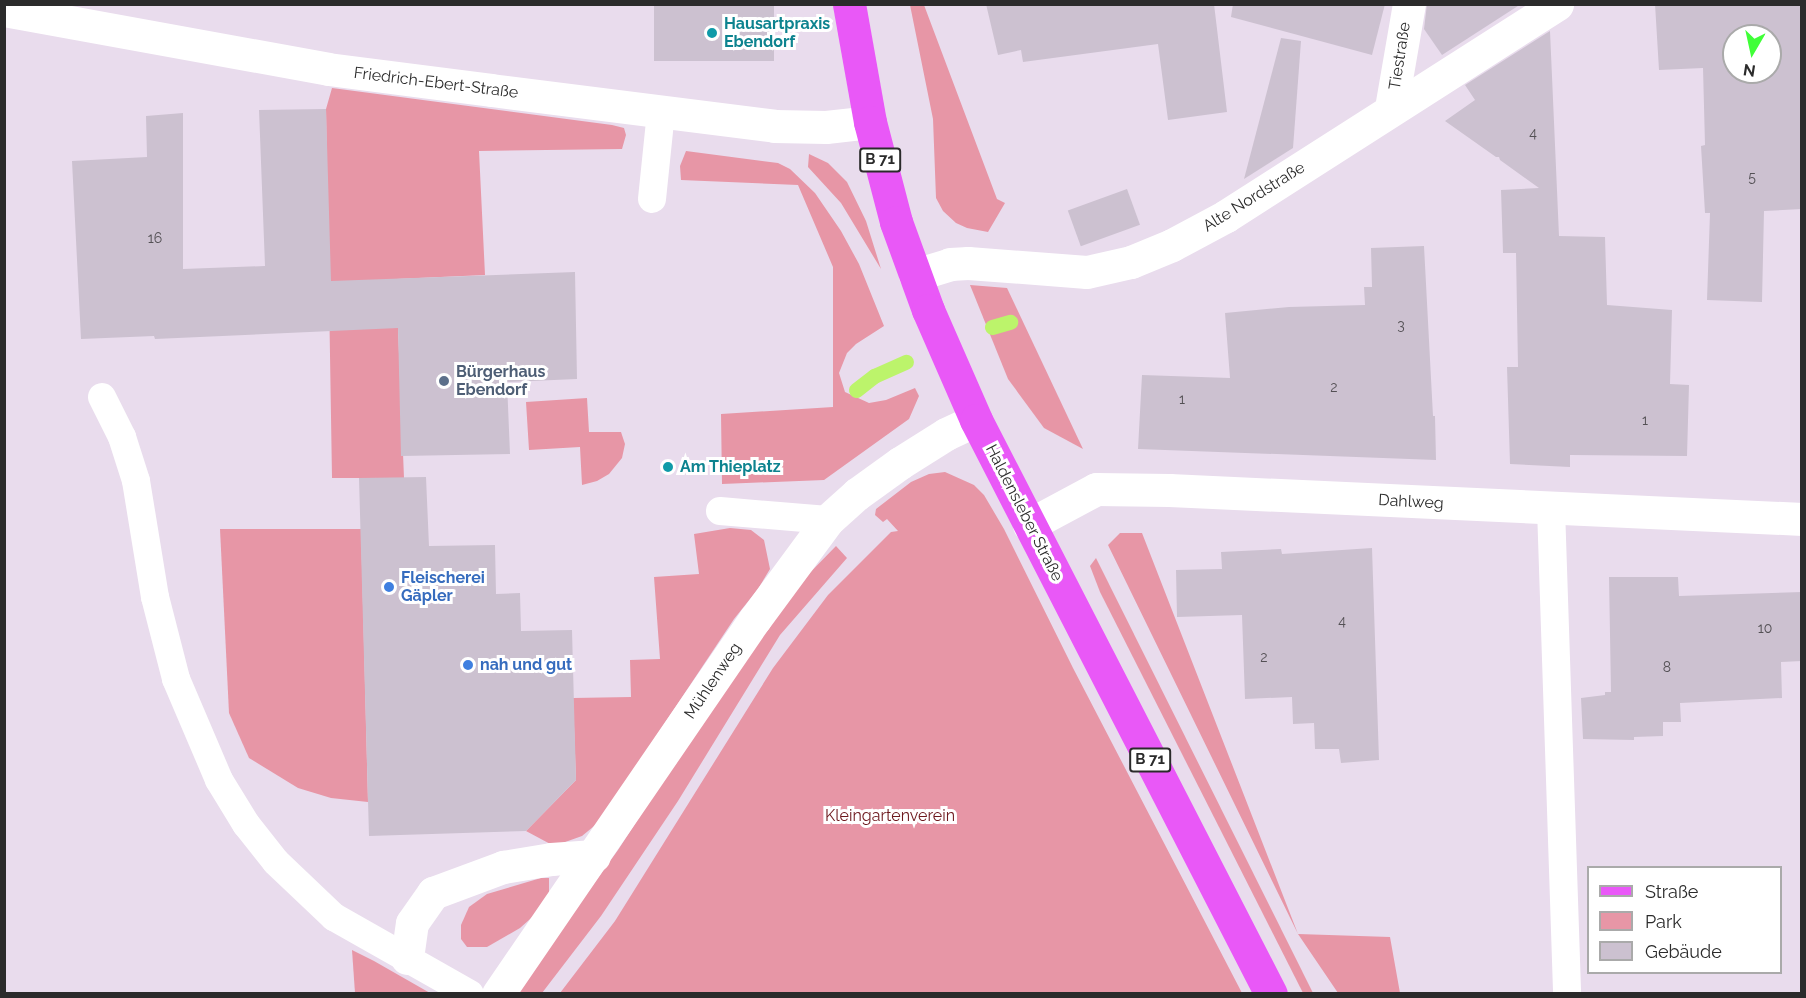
<!DOCTYPE html>
<meta charset="utf-8">
<style>
body{margin:0}
#map{position:relative;width:1806px;height:998px;overflow:hidden;background:#e9dced;font-family:Raleway,sans-serif}
div>[style]{position:absolute}
[style*='--x']{left:calc(var(--x)*1px);top:calc(var(--y)*1px);width:calc(var(--w)*1px);rotate:calc(var(--a)*1deg)}
.green>*{inset:0;background:#e796a6}
.stream>*{height:15px;margin:-7.5px;padding:0 7.5px;transform-origin:7.5px;border-radius:7.5px;background:#bcf46b}
.building>*{inset:0;background:#ccc1d0;transform-origin:0 0}
.lane>*{height:28px;margin:-14px;padding:0 14px;transform-origin:14px;border-radius:14px;background:#fff}
.street>*{height:33px;margin:-16.5px;padding:0 16.5px;transform-origin:16.5px;border-radius:16.5px;background:#fff}
.primary>*{height:33px;margin:-16.5px;padding:0 16.5px;transform-origin:16.5px;border-radius:16.5px;background:#e958f7}
.dots>*{width:16px;height:16px;translate:-50% -50%;box-sizing:border-box;border:3px solid #fff;border-radius:50%}
span{translate:-50% -50%;white-space:nowrap;text-align:center;line-height:1.15;-webkit-text-stroke:6px #fff;paint-order:stroke}
.number-label{font-size:14px;color:#535054}
.number-label span{-webkit-text-stroke-width:0}
.shield-label span{padding:2px 4px;background:#fff;border:2px solid;border-radius:4px;-webkit-text-stroke-width:0}
.shield-label{font-size:15px;color:#2b2b2b;font-weight:700}
.culture-label{font-size:16px;color:#0d838f;font-weight:700}
.left{translate:0 -50%;text-align:left}
.street-label{font-size:16px;color:#2b2b2b}
.service-label{font-size:16px;color:#4e5e75;font-weight:700}
.shop-label{font-size:16px;color:#366cbe;font-weight:700}
.park-label{font-size:16px;color:#6c171c}
.frame{position:absolute;inset:0;border:6px solid #2b2b2b;pointer-events:none}
.legend{position:absolute;left:1587px;top:866px;width:195px;height:108px;box-sizing:border-box;background:#fff;border:2px solid #aaa;margin:0;padding:8px 10px;list-style:none;font-size:18px;color:#2b2b2b}
.legend li{display:flex;align-items:center;gap:12px;height:30px}
.legend b{width:30px;border:2px solid #aaa}
.north{position:absolute;left:1722px;top:24px;width:60px;height:60px;box-sizing:border-box;background:#fff;border:2px solid #aaa;border-radius:50%;rotate:189deg;font-size:16px;font-weight:700;line-height:24px;text-align:center;color:#2b2b2b}
.north::after{content:'';display:block;margin:auto;width:21px;height:27px;background:#40ff38;clip-path:polygon(50% 0,100% 100%,50% 72%,0 100%)}
</style>
<div id="map">
<div class="green">
<div style="clip-path:polygon(910px 5px,924px 5px,997px 199px,1005px 203px,988px 232px,967px 228px,956px 223px,943px 211px,936px 198px,933px 119px)"></div>
<div style="clip-path:polygon(332px 88px,612px 125px,624px 128px,626px 135px,622px 149px,479px 151px,485px 275px,396px 279px,404px 478px,332px 478px,326px 109px)"></div>
<div style="clip-path:polygon(686px 151px,778px 163px,790px 169px,815px 193px,841px 231px,859px 264px,884px 326px,856px 344px,847px 353px,839px 373px,845px 392px,869px 403px,886px 400px,915px 388px,919px 396px,909px 419px,824px 480px,722px 484px,721px 414px,833px 407px,833px 267px,798px 185px,681px 180px,680px 166px)"></div>
<div style="clip-path:polygon(809px 154px,828px 163px,847px 182px,866px 221px,881px 269px,841px 203px,808px 167px)"></div>
<div style="clip-path:polygon(970px 285px,1007px 288px,1083px 449px,1044px 428px,1008px 379px)"></div>
<div style="clip-path:polygon(587px 398px,589px 432px,621px 432px,625px 444px,622px 458px,609px 474px,597px 481px,582px 485px,580px 447px,529px 450px,526px 402px)"></div>
<div style="clip-path:polygon(945px 472px,974px 485px,984px 495px,1004px 529px,1073px 668px,1242px 993px,560px 993px,615px 921px,773px 668px,828px 595px,891px 532px,898px 531px,887px 519px,883px 522px,875px 515px,876px 509px,911px 482px,929px 474px)"></div>
<div style="clip-path:polygon(730px 528px,751px 530px,764px 540px,770px 569px,758px 589px,734px 619px,599px 822px,582px 836px,554px 846px,526px 831px,576px 780px,573px 698px,631px 697px,630px 660px,660px 659px,654px 577px,699px 574px,694px 534px)"></div>
<div style="clip-path:polygon(220px 529px,361px 529px,368px 802px,331px 798px,298px 788px,249px 758px,229px 713px)"></div>
<div style="clip-path:polygon(1120px 533px,1142px 533px,1298px 934px,1390px 937px,1400px 993px,1338px 993px,1298px 934px,1108px 545px)"></div>
<div style="clip-path:polygon(836px 546px,847px 558px,780px 635px,678px 801px,601px 916px,542px 993px,514px 994px,618px 850px,679px 756px,795px 588px)"></div>
<div style="clip-path:polygon(1096px 558px,1313px 993px,1303px 993px,1100px 592px,1090px 566px)"></div>
<div style="clip-path:polygon(541px 878px,549px 878px,549px 894px,538px 912px,520px 928px,487px 947px,467px 947px,461px 939px,461px 925px,469px 907px,487px 894px)"></div>
<div style="clip-path:polygon(352px 950px,374px 961px,430px 993px,355px 993px)"></div>
</div>
<div class="stream">
<div style="--x:992;--y:327;--w:19;--a:-16"></div>
<div style="--x:856;--y:390;--w:23;--a:-38"></div>
<div style="--x:874;--y:376;--w:35;--a:-24"></div>
</div>
<div class="building">
<div style="left:654px;top:4px;width:120px;height:57px"></div>
<div style="clip-path:polygon(986px 4px,1214px 4px,1227px 112px,1168px 120px,1158px 44px,1023px 62px,1021px 50px,998px 55px)"></div>
<div style="clip-path:polygon(1233px 4px,1385px 4px,1372px 55px,1231px 17px)"></div>
<div style="clip-path:polygon(1427px 4px,1521px 4px,1442px 55px,1424px 29px)"></div>
<div style="clip-path:polygon(evenodd,1655px 4px,1802px 4px,1802px 209px,1764px 211px,1762px 302px,1707px 300px,1710px 213px,1705px 213px,1701px 146px,1705px 145px,1703px 68px,1659px 70px,1655px 4px,1734px 36px,1770px 36px,1770px 72px,1734px 72px,1734px 36px)"></div>
<div style="clip-path:polygon(1550px 31px,1559px 236px,1605px 237px,1607px 305px,1672px 310px,1670px 384px,1689px 385px,1687px 456px,1570px 455px,1570px 467px,1510px 464px,1507px 367px,1518px 367px,1516px 253px,1503px 253px,1501px 190px,1539px 188px,1500px 160px,1499px 157px,1496px 157px,1445px 121px,1475px 100px,1465px 85px)"></div>
<div style="clip-path:polygon(1281px 38px,1301px 41px,1293px 148px,1244px 179px)"></div>
<div style="clip-path:polygon(326px 109px,331px 281px,575px 272px,577px 379px,507px 382px,510px 454px,401px 456px,398px 328px,155px 339px,154px 336px,81px 339px,72px 161px,147px 157px,146px 116px,183px 113px,183px 269px,265px 266px,259px 110px)"></div>
<div style="left:1127px;top:189px;width:38px;height:63px;rotate:70deg"></div>
<div style="clip-path:polygon(1424px 246px,1433px 416px,1435px 416px,1436px 460px,1138px 449px,1142px 375px,1230px 378px,1225px 313px,1289px 307px,1365px 305px,1364px 287px,1372px 287px,1371px 248px)"></div>
<div style="clip-path:polygon(426px 477px,429px 546px,495px 545px,496px 594px,520px 593px,521px 631px,572px 630px,576px 780px,526px 831px,369px 836px,359px 478px)"></div>
<div style="clip-path:polygon(1372px 548px,1379px 760px,1341px 763px,1339px 749px,1315px 749px,1314px 723px,1293px 724px,1292px 697px,1245px 699px,1242px 615px,1177px 617px,1176px 570px,1222px 569px,1221px 552px,1281px 549px,1282px 554px)"></div>
<div style="clip-path:polygon(1609px 577px,1678px 577px,1679px 596px,1802px 592px,1802px 661px,1781px 662px,1782px 698px,1680px 703px,1681px 722px,1663px 722px,1663px 736px,1634px 737px,1634px 740px,1583px 739px,1581px 698px,1605px 695px,1605px 692px,1611px 692px)"></div>
</div>
<div class="lane">
<div style="--x:652;--y:199;--w:87;--a:-84.1"></div>
<div style="--x:102;--y:397;--w:45;--a:63.4"></div>
<div style="--x:122;--y:437;--w:46;--a:72.3"></div>
<div style="--x:136;--y:481;--w:118;--a:80.7"></div>
<div style="--x:155;--y:597;--w:85;--a:75.6"></div>
<div style="--x:176;--y:679;--w:110;--a:66.9"></div>
<div style="--x:219;--y:780;--w:52;--a:58.5"></div>
<div style="--x:246;--y:824;--w:48;--a:51.7"></div>
<div style="--x:276;--y:862;--w:80;--a:43.5"></div>
<div style="--x:334;--y:917;--w:156;--a:29.5"></div>
<div style="--x:1551;--y:508;--w:486;--a:88.1"></div>
<div style="--x:720;--y:511;--w:108;--a:4.8"></div>
</div>
<div class="street">
<div style="--x:4;--y:10;--w:329;--a:10.3"></div>
<div style="--x:328;--y:69;--w:164;--a:7.3"></div>
<div style="--x:491;--y:90;--w:285;--a:7.2"></div>
<div style="--x:774;--y:126;--w:52;--a:1.1"></div>
<div style="--x:826;--y:127;--w:44;--a:-6.5"></div>
<div style="--x:1391;--y:108;--w:106;--a:-80.2"></div>
<div style="--x:915;--y:275;--w:37;--a:-17"></div>
<div style="--x:950;--y:264;--w:18;--a:-3"></div>
<div style="--x:968;--y:263;--w:119;--a:4.3"></div>
<div style="--x:1087;--y:272;--w:45;--a:-12.8"></div>
<div style="--x:1131;--y:262;--w:44;--a:-22.5"></div>
<div style="--x:1172;--y:245;--w:61;--a:-28.2"></div>
<div style="--x:1226;--y:216;--w:393;--a:-32.6"></div>
<div style="--x:1029;--y:525;--w:76;--a:-28.2"></div>
<div style="--x:1096;--y:489;--w:73;--a:0.8"></div>
<div style="--x:1169;--y:490;--w:634;--a:2.62"></div>
<div style="--x:407;--y:958;--w:35;--a:-82"></div>
<div style="--x:412;--y:923;--w:37;--a:-55"></div>
<div style="--x:433;--y:893;--w:75;--a:-20.4"></div>
<div style="--x:503;--y:867;--w:49;--a:-9.5"></div>
<div style="--x:551;--y:859;--w:43;--a:-4"></div>
<div style="--x:498;--y:994;--w:455;--a:-55.6"></div>
<div style="--x:755;--y:619;--w:123;--a:-53.6"></div>
<div style="--x:828;--y:520;--w:39;--a:-42"></div>
<div style="--x:857;--y:494;--w:53;--a:-35.8"></div>
<div style="--x:900;--y:463;--w:54;--a:-32.2"></div>
<div style="--x:946;--y:434;--w:33;--a:-25"></div>
</div>
<div class="primary">
<div style="--x:849;--y:4;--w:120;--a:79.9"></div>
<div style="--x:870;--y:122;--w:103;--a:75.4"></div>
<div style="--x:896;--y:222;--w:94;--a:70"></div>
<div style="--x:928;--y:310;--w:120;--a:66.4"></div>
<div style="--x:976;--y:420;--w:645;--a:62.8"></div>
</div>
<div class="dots">
<div style="left:712px;top:33px;background:#0f9aa8"></div>
<div style="left:444px;top:381px;background:#5c6f8a"></div>
<div style="left:668px;top:467px;background:#0f9aa8"></div>
<div style="left:389px;top:587px;background:#3f7fe0"></div>
<div style="left:468px;top:665px;background:#3f7fe0"></div>
</div>
<div class="number-label">
<span style="left:1533px;top:133px">4</span>
<span style="left:1752px;top:177px">5</span>
<span style="left:155px;top:238px">16</span>
<span style="left:1401px;top:325px">3</span>
<span style="left:1334px;top:387px">2</span>
<span style="left:1182px;top:399px">1</span>
<span style="left:1645px;top:420px">1</span>
<span style="left:1342px;top:621px">4</span>
<span style="left:1765px;top:628px">10</span>
<span style="left:1264px;top:657px">2</span>
<span style="left:1667px;top:667px">8</span>
</div>
<div class="shield-label">
<span style="left:880px;top:160px">B 71</span>
<span style="left:1150px;top:760px">B 71</span>
</div>
<div class="culture-label">
<span class="left" style="left:724px;top:33px">Hausartpraxis<br>Ebendorf</span>
<span class="left" style="left:680px;top:467px">Am Thieplatz</span>
</div>
<div class="street-label">
<span style="left:1400px;top:56px;rotate:-81deg">Tiestraße</span>
<span style="left:436px;top:83px;rotate:7deg">Friedrich-Ebert-Straße</span>
<span style="left:1254px;top:197px;rotate:-32deg">Alte Nordstraße</span>
<span style="left:1411px;top:502px;rotate:3deg">Dahlweg</span>
<span style="left:1024px;top:513px;rotate:63deg">Haldensleber Straße</span>
<span style="left:713px;top:681px;rotate:-56deg">Mühlenweg</span>
</div>
<div class="service-label">
<span class="left" style="left:456px;top:381px">Bürgerhaus<br>Ebendorf</span>
</div>
<div class="shop-label">
<span class="left" style="left:401px;top:587px">Fleischerei<br>Gäpler</span>
<span class="left" style="left:480px;top:665px">nah und gut</span>
</div>
<div class="park-label">
<span style="left:890px;top:816px">Kleingartenverein</span>
</div>
<div class="frame"></div>
<ul class="legend">
<li><b style="height:8px;background:#e958f7"></b>Straße</li>
<li><b style="height:16px;background:#e796a6"></b>Park</li>
<li><b style="height:16px;background:#ccc1d0"></b>Gebäude</li>
</ul>
<div class="north">N</div>
</div>
